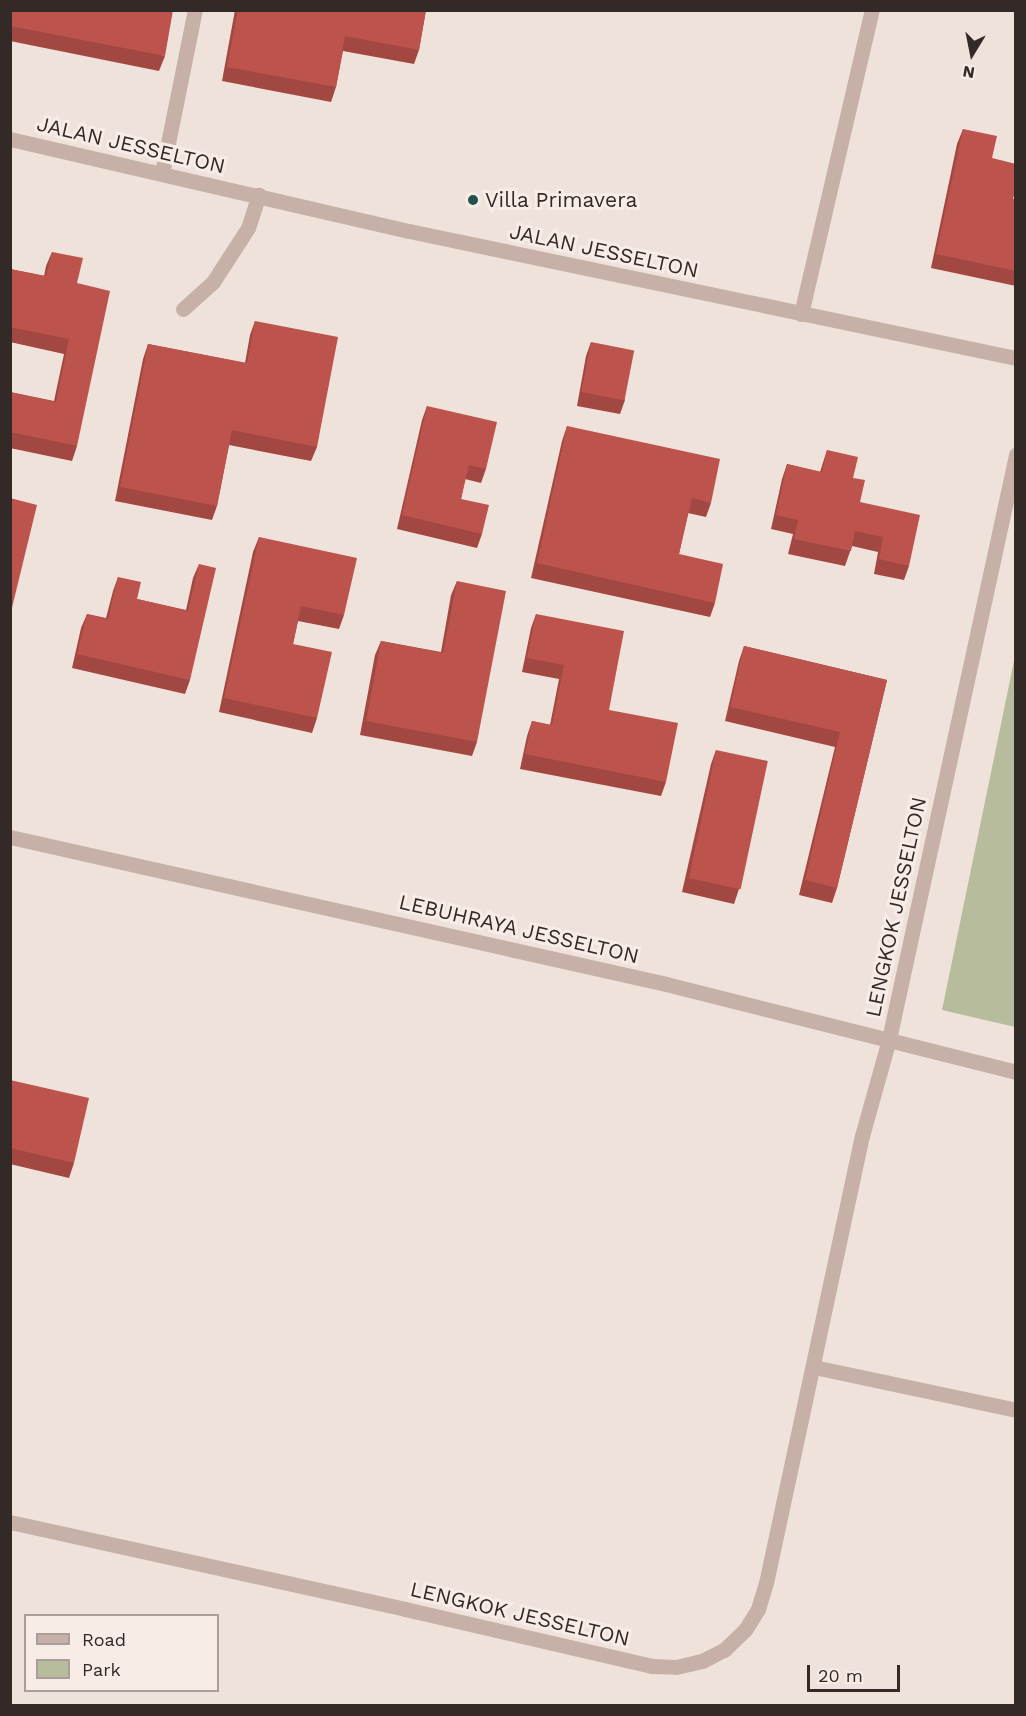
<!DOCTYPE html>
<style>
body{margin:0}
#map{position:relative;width:1026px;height:1716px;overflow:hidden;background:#efe2da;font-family:"Work Sans",sans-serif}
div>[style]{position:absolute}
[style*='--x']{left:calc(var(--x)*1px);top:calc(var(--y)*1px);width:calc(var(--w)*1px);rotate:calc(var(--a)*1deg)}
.green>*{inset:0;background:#b7bd9c}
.service>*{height:15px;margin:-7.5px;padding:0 7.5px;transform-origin:7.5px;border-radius:7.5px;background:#c6b0a7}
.minor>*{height:15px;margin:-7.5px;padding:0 7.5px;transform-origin:7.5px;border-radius:7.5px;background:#c6b0a7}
.wall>*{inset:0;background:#a24741}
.building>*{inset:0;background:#bc534c;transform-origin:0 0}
.dots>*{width:16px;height:16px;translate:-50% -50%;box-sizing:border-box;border:3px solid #f7ece6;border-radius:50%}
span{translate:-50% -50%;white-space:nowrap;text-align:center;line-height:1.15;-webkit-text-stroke:6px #f7ece6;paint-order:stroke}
.street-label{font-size:21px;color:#332927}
.poi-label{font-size:21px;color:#332927}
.left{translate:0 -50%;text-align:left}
.frame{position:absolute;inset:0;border:12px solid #332927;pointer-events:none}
.legend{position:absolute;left:24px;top:1614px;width:195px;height:78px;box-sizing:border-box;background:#f7ece6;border:2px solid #a99e9a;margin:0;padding:8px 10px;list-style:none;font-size:18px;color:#332927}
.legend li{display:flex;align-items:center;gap:12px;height:30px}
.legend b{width:30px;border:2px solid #a99e9a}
.north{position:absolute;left:942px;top:24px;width:60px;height:60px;-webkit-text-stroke:4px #f7ece6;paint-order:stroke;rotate:190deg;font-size:16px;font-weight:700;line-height:24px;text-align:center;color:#332927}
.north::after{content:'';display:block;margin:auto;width:21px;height:27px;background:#332927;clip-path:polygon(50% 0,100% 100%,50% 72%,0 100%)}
.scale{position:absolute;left:807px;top:1665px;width:93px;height:27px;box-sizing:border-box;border:3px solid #332927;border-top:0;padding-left:8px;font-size:18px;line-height:21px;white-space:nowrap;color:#332927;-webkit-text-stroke:4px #f7ece6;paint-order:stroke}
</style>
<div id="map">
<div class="green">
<div style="clip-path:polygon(1015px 656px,1015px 1027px,942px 1010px)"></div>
</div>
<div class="service">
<div style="--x:162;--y:173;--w:166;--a:-78.6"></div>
<div style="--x:183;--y:309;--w:40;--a:-42"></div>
<div style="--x:213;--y:282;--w:64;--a:-57.1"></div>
<div style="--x:248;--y:228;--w:35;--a:-72"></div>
<div style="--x:801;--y:314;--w:312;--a:-76.9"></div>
</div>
<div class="minor">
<div style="--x:10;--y:139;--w:409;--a:13"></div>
<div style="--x:409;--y:231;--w:620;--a:11.82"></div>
<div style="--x:10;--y:837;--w:672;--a:12.63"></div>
<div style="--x:666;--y:984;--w:361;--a:14.1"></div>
<div style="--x:814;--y:1367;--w:207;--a:12"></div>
<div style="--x:10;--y:1522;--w:404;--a:12.4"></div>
<div style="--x:405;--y:1609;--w:253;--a:13"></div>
<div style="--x:651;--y:1666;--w:25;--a:2"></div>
<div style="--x:676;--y:1667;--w:27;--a:-13"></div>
<div style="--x:702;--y:1661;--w:25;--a:-27"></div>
<div style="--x:724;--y:1650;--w:29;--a:-44"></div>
<div style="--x:745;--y:1630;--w:25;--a:-58"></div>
<div style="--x:758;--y:1609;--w:27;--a:-73"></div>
<div style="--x:766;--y:1583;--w:457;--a:-77.9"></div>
<div style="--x:862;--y:1136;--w:101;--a:-74.4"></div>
<div style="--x:889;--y:1039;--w:598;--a:-77.73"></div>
</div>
<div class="wall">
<div style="clip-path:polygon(10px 10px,165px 56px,159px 71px,10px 41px)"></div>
<div style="clip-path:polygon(235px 10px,426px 10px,419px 50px,414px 64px,343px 51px,336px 87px,331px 102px,222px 81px)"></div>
<div style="clip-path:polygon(963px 129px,992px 158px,1013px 199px,1016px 199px,1016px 286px,931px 268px,957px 144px)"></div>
<div style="clip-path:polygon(52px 252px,77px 283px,77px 446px,72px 461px,10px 448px,10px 392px,54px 401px,64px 354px,10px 342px,10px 269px,44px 276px,46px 266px)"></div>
<div style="clip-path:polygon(255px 321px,317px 447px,311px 461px,229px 445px,217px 506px,212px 520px,115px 501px,143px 359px,148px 344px,245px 363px,250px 335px)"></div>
<div style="clip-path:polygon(591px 342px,625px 400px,620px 414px,577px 406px,586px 356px)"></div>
<div style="clip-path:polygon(427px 406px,486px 469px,481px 483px,465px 479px,461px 499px,482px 534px,477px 548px,397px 529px,422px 420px)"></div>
<div style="clip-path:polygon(567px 426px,711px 503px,706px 517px,688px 513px,679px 554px,715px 603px,710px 617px,531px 578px,562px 441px)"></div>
<div style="clip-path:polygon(827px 450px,853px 478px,860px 502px,909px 566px,904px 580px,874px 574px,878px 552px,852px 546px,845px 566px,788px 554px,793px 534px,771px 529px,782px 479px,787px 464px,820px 472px)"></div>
<div style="clip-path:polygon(259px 537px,344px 615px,339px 629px,298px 621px,293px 644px,317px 718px,312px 733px,219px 712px,253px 552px)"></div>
<div style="clip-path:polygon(199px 564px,190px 680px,185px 694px,72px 668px,81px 628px,87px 614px,106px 618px,113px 591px,118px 577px,137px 599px,186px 610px,193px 578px)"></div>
<div style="clip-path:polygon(457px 581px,477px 742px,472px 756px,360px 735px,375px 655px,381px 641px,441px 652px,451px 595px)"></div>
<div style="clip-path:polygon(536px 614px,609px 710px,666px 782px,661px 796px,520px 769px,527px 736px,532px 721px,550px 725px,559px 679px,522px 672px,531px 628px)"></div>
<div style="clip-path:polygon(744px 646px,887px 680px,837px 888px,832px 903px,799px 895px,835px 747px,725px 721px,739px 661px)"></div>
<div style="clip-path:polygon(716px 750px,739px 889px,734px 904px,682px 892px,711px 764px)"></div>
<div style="clip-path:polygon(10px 1080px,74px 1163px,69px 1178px,10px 1164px)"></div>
</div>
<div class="building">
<div style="clip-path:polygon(10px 10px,173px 10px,165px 56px,10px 26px)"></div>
<div style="clip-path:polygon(238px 10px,426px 10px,419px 50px,345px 36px,336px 87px,227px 67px)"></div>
<div style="clip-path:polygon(963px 129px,997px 136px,992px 158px,1016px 164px,1016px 188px,1013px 199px,1016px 199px,1016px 271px,936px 254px)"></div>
<div style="clip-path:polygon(52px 252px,83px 258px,77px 283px,110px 291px,77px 446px,10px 432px,10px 392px,56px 402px,69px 339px,10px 327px,10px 269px,46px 276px)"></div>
<div style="clip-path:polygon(255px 321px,338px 337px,317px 447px,232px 430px,217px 506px,120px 487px,148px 344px,247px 363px)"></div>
<div style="left:591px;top:342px;width:44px;height:51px;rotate:11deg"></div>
<div style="clip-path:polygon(427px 406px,497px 422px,486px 469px,469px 465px,461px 499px,489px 505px,482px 534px,402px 515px)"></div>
<div style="clip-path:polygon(567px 426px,720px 459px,711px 503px,692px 498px,679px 554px,723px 564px,715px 603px,537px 563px)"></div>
<div style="clip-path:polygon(827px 450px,858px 457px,853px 478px,865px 480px,860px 502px,920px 515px,909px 566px,879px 559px,883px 537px,855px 531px,851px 551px,794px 539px,798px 520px,776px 515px,787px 464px,822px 472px)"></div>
<div style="clip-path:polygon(10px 498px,37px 505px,10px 616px)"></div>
<div style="clip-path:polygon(259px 537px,357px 558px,344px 615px,301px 606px,293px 644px,332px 652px,317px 718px,224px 698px)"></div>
<div style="clip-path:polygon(199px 564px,216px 568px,190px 680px,77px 654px,87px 614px,108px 619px,118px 577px,141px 582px,137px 599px,188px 611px)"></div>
<div style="clip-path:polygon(457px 581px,506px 591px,477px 742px,366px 721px,381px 641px,443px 653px)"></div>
<div style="clip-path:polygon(536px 614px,624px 631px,609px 710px,678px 723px,666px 782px,525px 754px,532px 721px,552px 725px,564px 665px,527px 658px)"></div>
<div style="clip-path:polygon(744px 646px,887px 680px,837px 888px,805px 880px,840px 732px,730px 707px)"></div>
<div style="left:716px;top:750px;width:53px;height:131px;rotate:12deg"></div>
<div style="clip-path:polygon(10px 1080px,89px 1098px,74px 1163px,10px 1148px)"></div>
</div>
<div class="dots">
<div style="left:473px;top:200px;background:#20514c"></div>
</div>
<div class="street-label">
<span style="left:131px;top:145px;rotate:13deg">JALAN JESSELTON</span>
<span style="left:604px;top:251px;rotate:12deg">JALAN JESSELTON</span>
<span style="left:896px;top:907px;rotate:-78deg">LENGKOK JESSELTON</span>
<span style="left:519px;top:929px;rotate:13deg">LEBUHRAYA JESSELTON</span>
<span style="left:520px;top:1614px;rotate:13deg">LENGKOK JESSELTON</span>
</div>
<div class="poi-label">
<span class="left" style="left:485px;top:200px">Villa Primavera</span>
</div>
<div class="frame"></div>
<ul class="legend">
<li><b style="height:8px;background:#c6b0a7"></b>Road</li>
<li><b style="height:16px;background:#b7bd9c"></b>Park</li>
</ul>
<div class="north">N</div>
<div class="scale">20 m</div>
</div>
